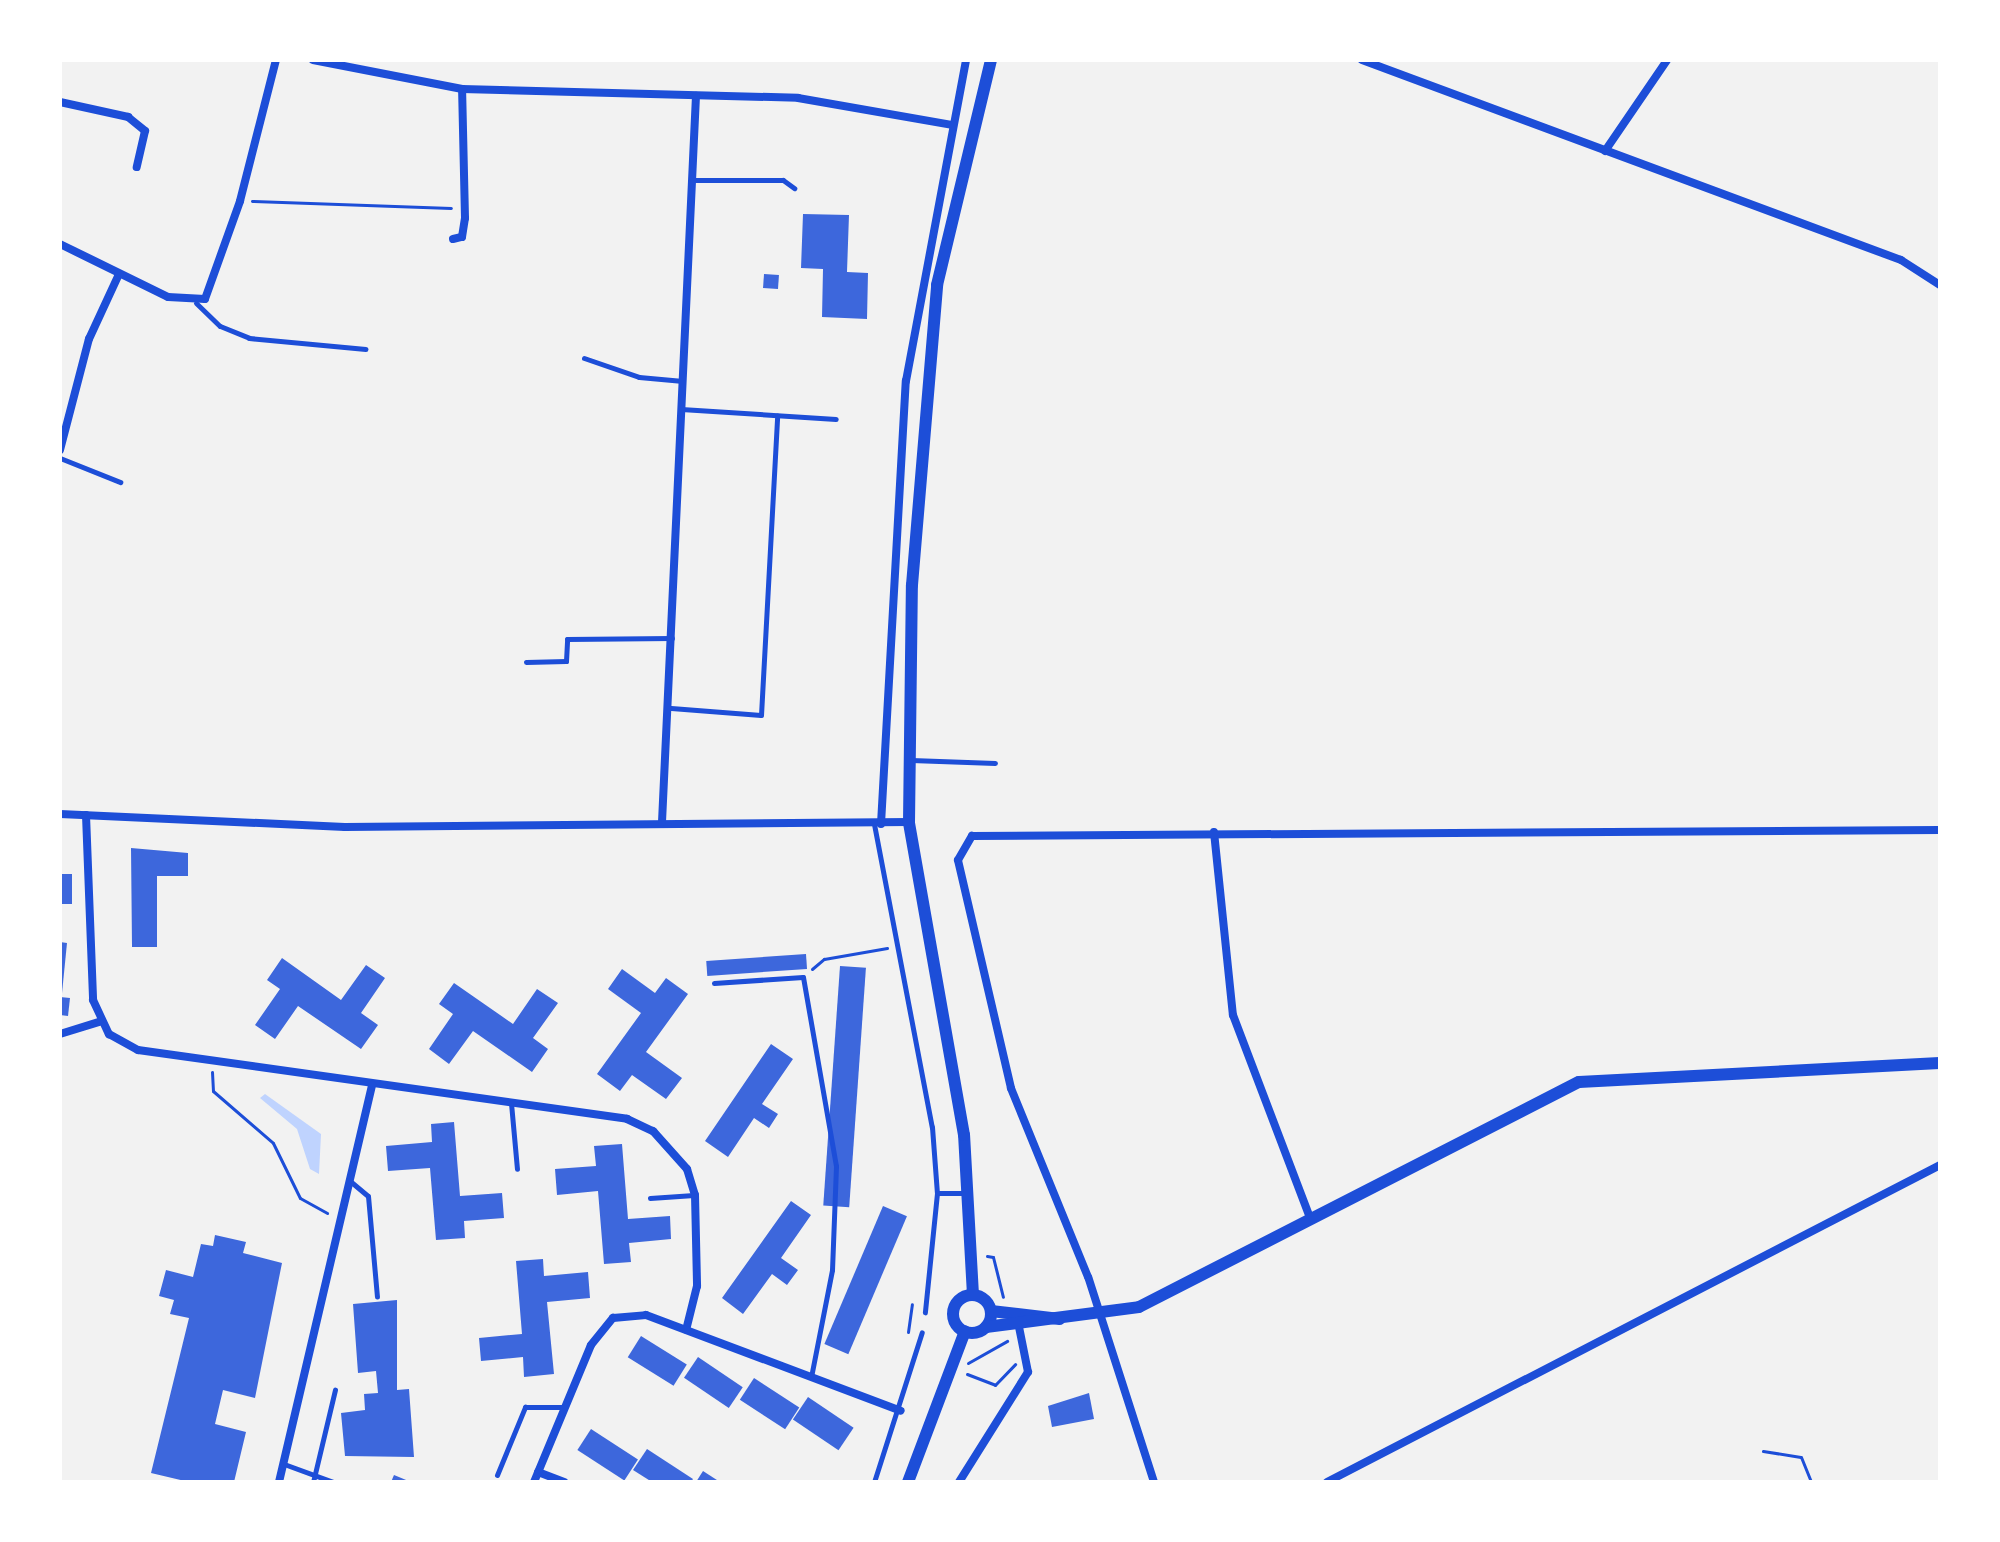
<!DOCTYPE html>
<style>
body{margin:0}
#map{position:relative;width:2000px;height:1542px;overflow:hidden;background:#f2f2f2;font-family:"Space Grotesk",sans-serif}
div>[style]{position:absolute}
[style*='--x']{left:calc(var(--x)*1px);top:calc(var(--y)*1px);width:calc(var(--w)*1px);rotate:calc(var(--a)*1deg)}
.water>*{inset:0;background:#bfd3fe}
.building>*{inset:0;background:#3d67dc;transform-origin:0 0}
.path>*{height:3px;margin:-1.5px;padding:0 1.5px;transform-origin:1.5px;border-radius:1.5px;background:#1d4ed8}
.service>*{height:5px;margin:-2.5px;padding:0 2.5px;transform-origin:2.5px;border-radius:2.5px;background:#1d4ed8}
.minor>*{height:8px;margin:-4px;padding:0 4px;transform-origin:4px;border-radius:4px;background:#1d4ed8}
.tertiary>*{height:12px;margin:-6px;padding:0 6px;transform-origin:6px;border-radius:6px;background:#1d4ed8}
.tertiary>.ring{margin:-6px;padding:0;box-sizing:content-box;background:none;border:12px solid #1d4ed8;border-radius:50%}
span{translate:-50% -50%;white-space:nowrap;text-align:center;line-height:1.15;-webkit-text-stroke:8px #fff;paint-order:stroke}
.frame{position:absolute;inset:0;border:62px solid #fff;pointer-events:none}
</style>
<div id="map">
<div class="water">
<div style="clip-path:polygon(265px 1094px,321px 1134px,319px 1174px,310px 1169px,297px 1129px,260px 1098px)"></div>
</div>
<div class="building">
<div style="clip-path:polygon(803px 214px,849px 215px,847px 272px,868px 273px,867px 319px,822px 317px,823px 269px,801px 268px)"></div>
<div style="left:764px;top:274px;width:15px;height:14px;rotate:4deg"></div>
<div style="clip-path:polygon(131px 848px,188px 853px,188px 876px,157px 876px,157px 947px,132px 947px)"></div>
<div style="left:60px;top:874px;width:12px;height:30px"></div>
<div style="clip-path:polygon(60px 942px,67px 943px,62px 993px,60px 993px)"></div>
<div style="left:806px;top:954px;width:15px;height:100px;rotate:86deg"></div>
<div style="clip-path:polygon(282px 958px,341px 1000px,366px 965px,385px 978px,361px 1013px,378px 1025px,361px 1049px,298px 1006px,275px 1039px,255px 1025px,280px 989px,267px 980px)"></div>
<div style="left:840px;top:966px;width:26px;height:240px;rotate:4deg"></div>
<div style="clip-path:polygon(622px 969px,655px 993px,666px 978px,688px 994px,646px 1052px,682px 1078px,666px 1099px,632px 1075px,620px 1091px,597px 1074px,641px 1013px,608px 989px)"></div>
<div style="clip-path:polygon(454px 983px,513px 1024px,537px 989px,558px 1003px,533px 1038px,548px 1049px,532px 1072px,473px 1031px,449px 1064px,429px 1049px,453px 1014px,439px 1004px)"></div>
<div style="clip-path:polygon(60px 997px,70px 998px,68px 1016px,60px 1015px)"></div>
<div style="clip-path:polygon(771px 1044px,793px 1059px,762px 1104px,778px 1114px,769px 1128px,754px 1118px,728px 1157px,705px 1141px)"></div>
<div style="clip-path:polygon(454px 1122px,460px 1196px,502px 1193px,504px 1218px,464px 1221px,465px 1238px,436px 1240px,430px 1168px,388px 1171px,386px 1146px,432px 1142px,431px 1124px)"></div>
<div style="clip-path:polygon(622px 1144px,628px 1219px,670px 1216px,671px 1239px,629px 1243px,631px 1262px,604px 1264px,598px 1191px,557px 1195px,555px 1169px,596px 1166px,594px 1146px)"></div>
<div style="clip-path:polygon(791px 1201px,811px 1215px,781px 1258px,798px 1270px,787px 1285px,772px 1274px,743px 1314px,722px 1298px)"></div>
<div style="left:883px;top:1206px;width:26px;height:150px;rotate:23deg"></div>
<div style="clip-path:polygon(215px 1235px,246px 1242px,243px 1253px,282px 1263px,255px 1398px,223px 1390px,215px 1424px,246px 1432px,234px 1482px,189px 1482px,151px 1473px,189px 1318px,170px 1314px,174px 1300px,159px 1296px,166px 1270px,193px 1277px,201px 1244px,213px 1246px)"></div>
<div style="clip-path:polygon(543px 1259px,544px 1276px,588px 1272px,590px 1298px,547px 1302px,554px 1374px,524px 1377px,523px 1357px,481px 1361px,479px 1338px,522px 1334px,516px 1261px)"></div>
<div style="clip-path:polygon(397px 1300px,397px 1390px,409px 1389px,414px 1457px,345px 1456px,341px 1413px,365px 1410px,364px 1394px,378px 1393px,376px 1371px,358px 1373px,353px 1304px)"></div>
<div style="left:641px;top:1336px;width:54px;height:25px;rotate:32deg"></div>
<div style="left:698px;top:1357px;width:54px;height:25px;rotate:34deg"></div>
<div style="left:754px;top:1378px;width:54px;height:26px;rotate:33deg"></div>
<div style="clip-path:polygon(1089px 1393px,1094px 1419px,1052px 1427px,1048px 1406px)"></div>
<div style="left:808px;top:1397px;width:55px;height:27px;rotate:34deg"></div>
<div style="left:591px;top:1429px;width:56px;height:25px;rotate:33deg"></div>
<div style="clip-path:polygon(647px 1449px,693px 1479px,691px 1482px,652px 1482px,633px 1470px)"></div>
<div style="clip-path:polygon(703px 1471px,720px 1482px,696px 1482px)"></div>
<div style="clip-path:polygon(394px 1475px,411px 1482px,391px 1482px)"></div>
</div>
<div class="path">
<div style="--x:252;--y:201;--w:199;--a:2"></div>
<div style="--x:812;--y:969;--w:16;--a:-40"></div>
<div style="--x:824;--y:959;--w:64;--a:-9.9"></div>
<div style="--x:212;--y:1072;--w:19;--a:87"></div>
<div style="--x:213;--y:1091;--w:79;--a:40.9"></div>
<div style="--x:273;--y:1143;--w:61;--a:63.9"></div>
<div style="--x:300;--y:1198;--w:31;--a:29"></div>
<div style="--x:987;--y:1256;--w:6;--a:9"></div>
<div style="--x:993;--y:1257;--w:41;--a:76"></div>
<div style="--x:908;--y:1332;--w:28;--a:-82"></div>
<div style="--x:968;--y:1363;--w:45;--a:-29.4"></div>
<div style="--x:967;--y:1374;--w:30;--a:21"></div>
<div style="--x:995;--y:1385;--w:29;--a:-46"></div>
<div style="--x:1763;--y:1451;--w:38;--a:9"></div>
<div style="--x:1801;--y:1457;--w:27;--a:68"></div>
</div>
<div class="service">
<div style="--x:692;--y:180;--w:91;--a:0"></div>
<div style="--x:783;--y:180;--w:14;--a:36"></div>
<div style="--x:196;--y:303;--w:33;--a:44"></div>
<div style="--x:220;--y:326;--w:31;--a:22"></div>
<div style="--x:249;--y:338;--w:117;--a:5.4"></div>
<div style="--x:584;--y:358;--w:58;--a:19.1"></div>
<div style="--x:639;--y:377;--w:44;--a:5.2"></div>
<div style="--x:681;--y:409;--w:155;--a:3.7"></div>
<div style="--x:60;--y:458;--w:65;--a:21.8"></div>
<div style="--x:526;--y:662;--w:40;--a:-1.4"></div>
<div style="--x:566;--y:661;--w:22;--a:-87"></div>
<div style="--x:567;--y:639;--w:105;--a:-0.5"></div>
<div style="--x:671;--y:708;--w:90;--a:4.4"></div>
<div style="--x:761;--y:715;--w:300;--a:-86.9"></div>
<div style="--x:911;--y:760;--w:84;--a:2"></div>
<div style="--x:874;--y:824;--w:309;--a:79.2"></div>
<div style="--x:932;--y:1127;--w:66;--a:85.7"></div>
<div style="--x:937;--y:1193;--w:120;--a:95.8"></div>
<div style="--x:714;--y:983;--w:89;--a:-3.9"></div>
<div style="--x:803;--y:977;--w:192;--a:80.1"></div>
<div style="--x:836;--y:1166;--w:104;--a:92.2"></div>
<div style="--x:832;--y:1270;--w:109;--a:101.1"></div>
<div style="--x:511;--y:1103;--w:66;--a:84.8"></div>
<div style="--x:350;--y:1181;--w:23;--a:40"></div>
<div style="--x:368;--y:1196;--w:101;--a:84.9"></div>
<div style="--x:937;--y:1193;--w:30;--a:0"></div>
<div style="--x:650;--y:1198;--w:44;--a:-3.9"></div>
<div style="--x:284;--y:1464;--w:52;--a:20.2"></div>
<div style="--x:497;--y:1475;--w:74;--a:-67.6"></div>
<div style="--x:525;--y:1407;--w:39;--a:0"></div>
<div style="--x:313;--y:1482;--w:95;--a:-76.6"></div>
<div style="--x:874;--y:1482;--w:157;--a:-72.3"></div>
</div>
<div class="minor">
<div style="--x:313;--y:60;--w:152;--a:11"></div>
<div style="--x:462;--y:89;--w:336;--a:1.5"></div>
<div style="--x:798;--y:98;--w:156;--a:9.9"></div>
<div style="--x:1362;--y:60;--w:575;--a:20.36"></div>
<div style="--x:1901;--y:260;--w:46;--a:32.7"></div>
<div style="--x:60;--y:102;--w:70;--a:12.4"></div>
<div style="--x:128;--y:117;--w:22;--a:39"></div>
<div style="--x:145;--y:131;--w:37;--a:103"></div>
<div style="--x:1605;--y:151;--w:110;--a:-55.7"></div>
<div style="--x:453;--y:239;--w:9;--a:-13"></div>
<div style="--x:462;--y:237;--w:19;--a:-81"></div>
<div style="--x:465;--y:218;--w:129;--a:-91.3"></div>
<div style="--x:60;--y:244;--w:120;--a:26.1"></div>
<div style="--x:168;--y:297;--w:37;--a:3"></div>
<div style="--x:205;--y:299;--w:104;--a:-70.3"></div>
<div style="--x:240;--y:201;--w:146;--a:-75.7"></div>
<div style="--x:60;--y:450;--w:115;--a:-75.4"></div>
<div style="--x:89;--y:339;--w:72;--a:-65.2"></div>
<div style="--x:60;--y:814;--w:285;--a:2.6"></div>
<div style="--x:345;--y:827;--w:564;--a:-0.51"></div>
<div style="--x:86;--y:815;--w:185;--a:87.8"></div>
<div style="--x:93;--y:1000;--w:38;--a:65"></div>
<div style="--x:109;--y:1034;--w:33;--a:29"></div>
<div style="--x:138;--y:1050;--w:494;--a:8"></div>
<div style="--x:627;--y:1119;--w:29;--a:25"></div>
<div style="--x:653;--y:1131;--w:51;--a:48.2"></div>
<div style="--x:687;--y:1169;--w:27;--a:73"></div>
<div style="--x:695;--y:1195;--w:91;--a:88.7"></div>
<div style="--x:697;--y:1286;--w:45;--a:104"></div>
<div style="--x:662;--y:822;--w:727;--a:-87.32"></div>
<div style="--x:881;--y:824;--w:444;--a:-86.8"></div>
<div style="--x:906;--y:381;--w:327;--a:-79.4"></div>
<div style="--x:1214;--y:832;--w:184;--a:84.1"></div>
<div style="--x:1233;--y:1015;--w:219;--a:69.2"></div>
<div style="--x:60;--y:1034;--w:41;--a:-17.1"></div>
<div style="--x:538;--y:1472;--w:28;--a:21"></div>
<div style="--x:279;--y:1482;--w:408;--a:-76.8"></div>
<div style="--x:534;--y:1482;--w:148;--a:-67.4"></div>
<div style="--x:591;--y:1345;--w:35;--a:-51"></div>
<div style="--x:613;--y:1318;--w:33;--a:-5"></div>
<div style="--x:646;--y:1315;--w:272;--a:20.6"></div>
<div style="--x:959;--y:1482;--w:130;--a:-57.9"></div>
<div style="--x:1028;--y:1372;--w:46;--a:-101.3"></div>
<div style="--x:1154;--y:1482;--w:215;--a:-107.8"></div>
<div style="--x:1088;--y:1277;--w:204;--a:-112.2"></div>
<div style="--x:1011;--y:1088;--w:234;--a:-103.1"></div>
<div style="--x:958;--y:860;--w:28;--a:-60"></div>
<div style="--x:972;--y:836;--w:968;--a:-0.36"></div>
<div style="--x:1327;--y:1482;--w:690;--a:-27.34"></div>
</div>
<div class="tertiary">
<div style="--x:973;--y:1295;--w:160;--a:-93.2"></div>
<div style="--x:964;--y:1135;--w:318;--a:-100"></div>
<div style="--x:909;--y:822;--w:237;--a:-89.3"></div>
<div style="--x:912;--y:585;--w:301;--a:-85.2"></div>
<div style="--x:937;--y:285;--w:231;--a:-76.5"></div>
<div class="ring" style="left:953px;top:1295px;width:26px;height:26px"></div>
<div style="--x:991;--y:1311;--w:69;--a:6.6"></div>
<div style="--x:986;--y:1327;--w:154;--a:-7.4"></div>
<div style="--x:1139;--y:1307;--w:494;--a:-27.1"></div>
<div style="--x:1579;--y:1082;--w:361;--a:-3"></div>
<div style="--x:908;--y:1482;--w:161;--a:-69.3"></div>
</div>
<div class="frame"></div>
</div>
